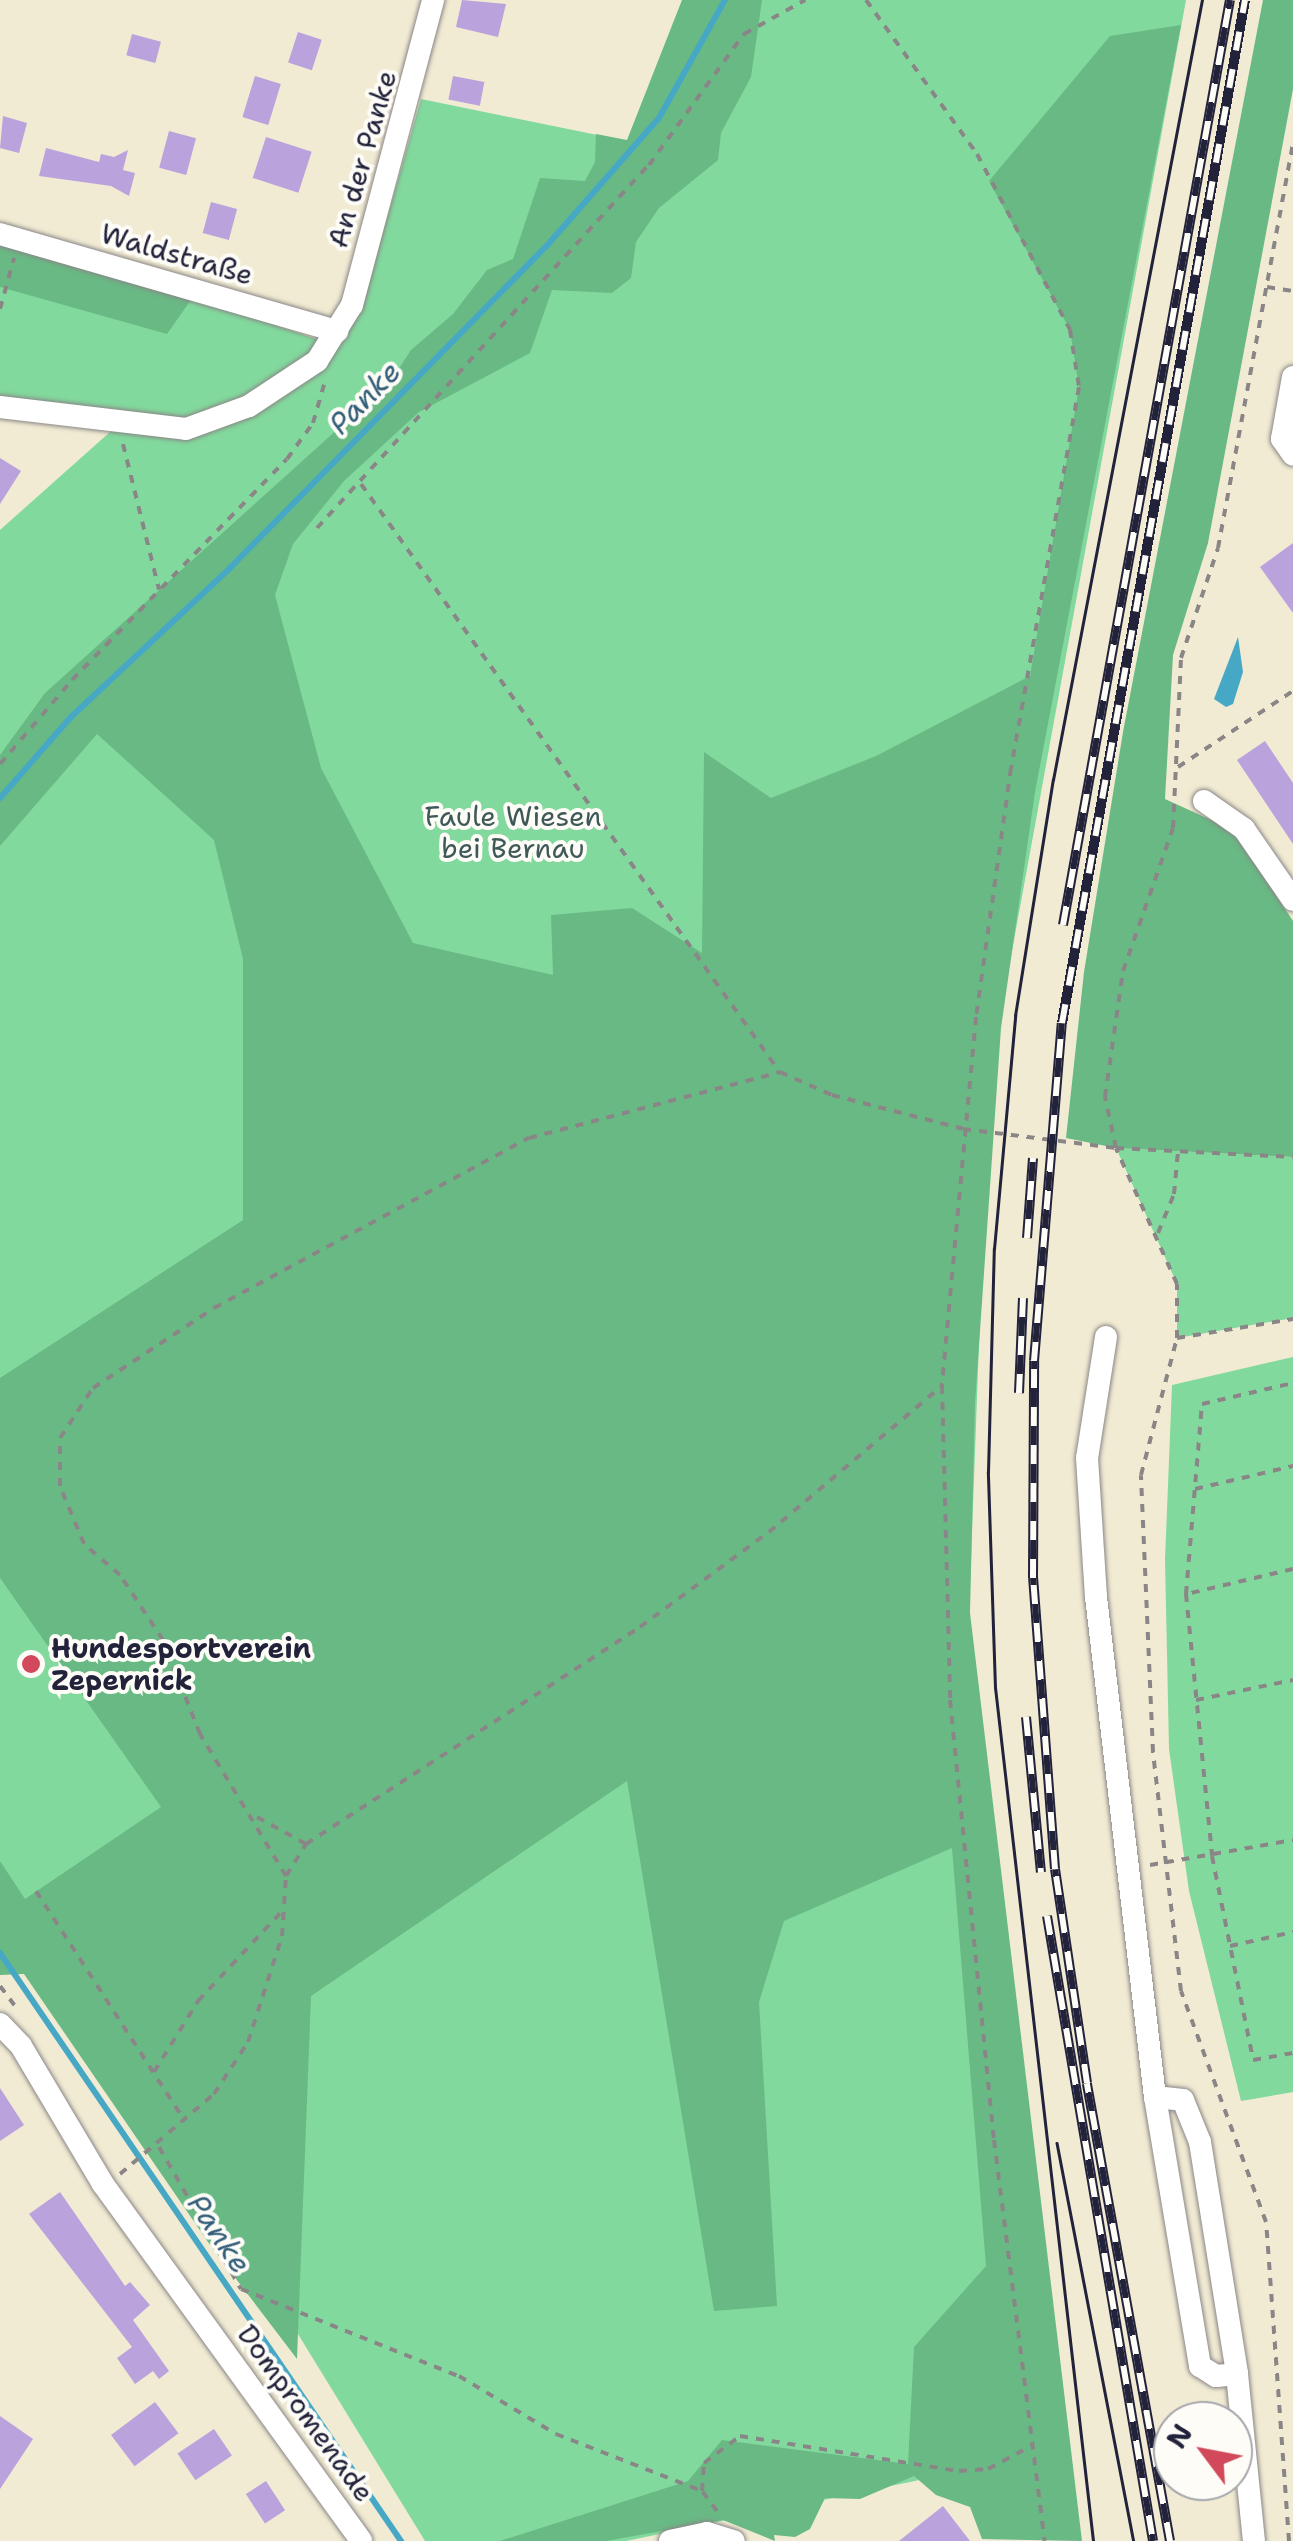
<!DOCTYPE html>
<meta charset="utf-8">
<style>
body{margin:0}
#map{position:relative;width:1293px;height:2541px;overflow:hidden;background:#f1ebd3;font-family:"Shantell Sans",sans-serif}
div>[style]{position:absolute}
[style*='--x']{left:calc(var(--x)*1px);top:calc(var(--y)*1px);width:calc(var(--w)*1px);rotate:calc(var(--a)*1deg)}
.green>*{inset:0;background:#82d99d}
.forest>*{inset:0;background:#69b984}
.water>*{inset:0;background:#47a8c6}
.stream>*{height:6px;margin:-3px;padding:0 3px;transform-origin:3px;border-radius:3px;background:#47a8c6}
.building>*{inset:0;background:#baa2dd;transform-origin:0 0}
.path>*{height:4px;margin-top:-2px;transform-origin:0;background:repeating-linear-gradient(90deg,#8a8687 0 8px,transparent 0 16px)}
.roads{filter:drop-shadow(0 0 2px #8a8687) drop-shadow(0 0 2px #8a8687)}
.minor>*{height:22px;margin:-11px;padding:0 11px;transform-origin:11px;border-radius:11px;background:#fff}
.tram>*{height:2.5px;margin:-1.25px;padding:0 1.25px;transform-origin:1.25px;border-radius:1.25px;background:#22223b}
.rail>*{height:10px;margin-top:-5px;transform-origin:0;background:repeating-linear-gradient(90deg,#fdfcf7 0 19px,#22223b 0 38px);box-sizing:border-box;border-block:2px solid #22223b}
.dots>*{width:28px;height:28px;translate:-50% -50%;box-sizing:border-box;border:5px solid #fdfcf7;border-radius:50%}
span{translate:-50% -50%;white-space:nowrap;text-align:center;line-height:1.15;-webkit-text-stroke:8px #fdfcf7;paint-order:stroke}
.street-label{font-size:28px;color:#22223b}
.park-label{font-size:28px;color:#3f5958}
.poi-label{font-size:28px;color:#22223b;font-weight:700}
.left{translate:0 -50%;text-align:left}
.water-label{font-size:30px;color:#335e7a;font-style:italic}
.north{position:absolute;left:1153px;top:2401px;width:100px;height:100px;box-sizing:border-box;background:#fdfcf7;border:2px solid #a5a5ac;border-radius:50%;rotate:302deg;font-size:28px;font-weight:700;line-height:40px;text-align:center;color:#22223b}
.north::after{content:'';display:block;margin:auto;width:35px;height:45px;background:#d1495b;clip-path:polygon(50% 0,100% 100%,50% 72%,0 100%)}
</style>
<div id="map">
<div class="green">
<div style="clip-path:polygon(684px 0,1186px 0,997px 1033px,984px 1208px,969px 1615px,1064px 2450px,626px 2541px,425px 2541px,177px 2137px,0 1870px,0 530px,110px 432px,114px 418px,0 396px,0 249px,193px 297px,319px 340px,361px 309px,421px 99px,627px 141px)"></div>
<div style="clip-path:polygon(1116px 1148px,1293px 1157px,1293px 1318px,1177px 1338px,1177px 1284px)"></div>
<div style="clip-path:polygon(1293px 1357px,1293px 2092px,1241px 2101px,1189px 1891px,1169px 1749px,1165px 1560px,1172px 1385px)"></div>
</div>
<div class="forest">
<div style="clip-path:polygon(682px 0,762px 0,751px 77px,721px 133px,718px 160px,659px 208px,636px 242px,631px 278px,612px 293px,552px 290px,530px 353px,419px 412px,344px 481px,293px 544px,275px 595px,321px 768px,413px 943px,553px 975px,551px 915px,632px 908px,702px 953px,704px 752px,771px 798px,876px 756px,1030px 676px,1079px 387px,1070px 330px,989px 181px,1110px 36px,1181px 25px,1035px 792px,1001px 1028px,975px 1403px,970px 1613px,1082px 2541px,982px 2539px,970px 2507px,936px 2495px,914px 2476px,860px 2499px,825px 2498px,810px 2529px,795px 2537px,774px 2535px,775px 2541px,723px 2520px,606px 2541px,500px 2541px,688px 2481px,722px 2440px,908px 2464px,914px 2347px,986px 2266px,952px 1848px,784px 1921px,759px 2002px,777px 2306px,714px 2311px,627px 1781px,311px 1996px,297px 2359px,208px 2242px,24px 1974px,0 1975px,0 1861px,25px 1899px,161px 1807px,0 1578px,0 1378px,243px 1220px,243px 959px,214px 840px,97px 734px,0 846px,0 755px,45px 693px,390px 382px,411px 350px,453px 314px,487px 270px,513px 259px,540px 178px,585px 181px,595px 162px,596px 134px,627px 140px)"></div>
<div style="clip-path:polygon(1263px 0,1293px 0,1293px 89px,1208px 543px,1173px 655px,1165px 799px,1233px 830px,1293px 921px,1293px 1157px,1116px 1148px,1066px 1138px,1084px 972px,1123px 732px)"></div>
<div style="clip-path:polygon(0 241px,193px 297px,167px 334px,0 287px)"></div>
</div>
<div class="water">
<div style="clip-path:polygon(1238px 637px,1243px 672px,1233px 704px,1226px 707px,1214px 699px)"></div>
</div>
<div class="stream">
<div style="--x:0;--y:798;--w:108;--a:-48.8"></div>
<div style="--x:71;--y:717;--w:218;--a:-43.1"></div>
<div style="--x:230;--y:568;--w:457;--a:-45.5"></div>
<div style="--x:550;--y:242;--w:165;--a:-48.7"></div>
<div style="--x:659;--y:118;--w:135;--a:-60.8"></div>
<div style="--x:0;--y:1953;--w:712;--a:55.71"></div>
</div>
<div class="building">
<div style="clip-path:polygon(462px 0,506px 4px,498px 37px,456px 27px)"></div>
<div style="left:298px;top:32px;width:25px;height:32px;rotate:18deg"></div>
<div style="left:132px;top:34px;width:30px;height:22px;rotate:15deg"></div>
<div style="left:255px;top:76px;width:27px;height:43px;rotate:17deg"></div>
<div style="left:453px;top:76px;width:32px;height:24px;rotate:11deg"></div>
<div style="clip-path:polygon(3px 116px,27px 123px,19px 153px,0 148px)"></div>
<div style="left:169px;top:131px;width:28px;height:38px;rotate:15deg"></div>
<div style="left:266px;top:137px;width:48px;height:43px;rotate:18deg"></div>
<div style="clip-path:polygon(46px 148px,99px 162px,101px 154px,114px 157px,128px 150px,123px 170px,135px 173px,129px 196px,111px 186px,39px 176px)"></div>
<div style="left:211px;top:202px;width:27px;height:32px;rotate:15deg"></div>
<div style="clip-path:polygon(0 458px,21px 471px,0 504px)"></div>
<div style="clip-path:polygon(1293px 543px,1293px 613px,1260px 567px)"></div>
<div style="clip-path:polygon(1265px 741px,1293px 783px,1293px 844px,1237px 760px)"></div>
<div style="clip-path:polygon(0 2088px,24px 2125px,0 2141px)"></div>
<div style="clip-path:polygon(60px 2192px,125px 2286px,130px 2282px,150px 2305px,133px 2320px,169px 2371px,159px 2379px,153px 2371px,135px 2384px,117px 2358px,132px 2347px,29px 2214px)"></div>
<div style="left:155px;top:2402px;width:39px;height:55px;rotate:53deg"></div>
<div style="clip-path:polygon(0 2416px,33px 2439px,0 2489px)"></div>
<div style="left:214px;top:2429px;width:32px;height:44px;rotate:56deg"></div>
<div style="left:266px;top:2481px;width:35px;height:24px;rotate:57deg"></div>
<div style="clip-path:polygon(943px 2506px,970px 2541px,899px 2541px)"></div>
</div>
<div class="path">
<div style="--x:866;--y:0;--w:190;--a:54.2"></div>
<div style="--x:977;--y:154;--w:199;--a:62.1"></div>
<div style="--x:1070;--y:330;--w:58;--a:81"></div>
<div style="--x:1079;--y:387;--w:387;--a:100.1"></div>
<div style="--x:1011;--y:768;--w:251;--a:98"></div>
<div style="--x:976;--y:1017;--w:371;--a:95.3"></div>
<div style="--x:942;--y:1386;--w:314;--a:88.5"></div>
<div style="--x:950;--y:1700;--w:442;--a:84.3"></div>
<div style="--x:994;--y:2140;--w:404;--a:82.8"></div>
<div style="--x:1267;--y:287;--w:26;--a:9"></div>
<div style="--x:0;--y:309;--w:53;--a:-74.6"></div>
<div style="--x:123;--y:444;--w:150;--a:76.1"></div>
<div style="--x:361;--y:484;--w:721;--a:54.55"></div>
<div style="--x:317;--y:528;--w:492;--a:-47.6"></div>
<div style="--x:649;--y:165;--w:162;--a:-54.1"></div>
<div style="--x:744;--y:34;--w:70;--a:-29.1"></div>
<div style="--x:0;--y:764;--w:111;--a:-49.4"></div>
<div style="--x:72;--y:680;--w:308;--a:-45.8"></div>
<div style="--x:287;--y:459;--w:44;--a:-54.2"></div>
<div style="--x:313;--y:423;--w:40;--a:-74"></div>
<div style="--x:1178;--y:767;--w:138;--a:-33.5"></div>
<div style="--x:1158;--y:1233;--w:42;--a:-67.7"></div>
<div style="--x:1174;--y:1194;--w:42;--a:-84.6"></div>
<div style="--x:1177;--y:1338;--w:118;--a:-9.3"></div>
<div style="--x:1195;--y:1489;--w:101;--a:-13.2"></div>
<div style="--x:1293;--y:1569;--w:110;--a:166.8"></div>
<div style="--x:1186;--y:1594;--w:263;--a:84.3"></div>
<div style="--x:1212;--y:1856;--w:208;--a:78.6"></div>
<div style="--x:1253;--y:2060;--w:41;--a:-9.9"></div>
<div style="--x:1186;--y:1594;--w:191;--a:-85.2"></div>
<div style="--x:1202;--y:1404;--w:93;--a:-13"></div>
<div style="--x:1196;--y:1700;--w:99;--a:-11.7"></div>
<div style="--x:257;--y:1817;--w:56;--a:28.9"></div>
<div style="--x:1150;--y:1865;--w:145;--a:-9.9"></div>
<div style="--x:286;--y:1876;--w:166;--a:-121.2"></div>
<div style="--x:200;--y:1734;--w:101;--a:-111.5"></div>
<div style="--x:163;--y:1640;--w:78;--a:-123.5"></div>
<div style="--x:120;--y:1575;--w:48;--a:-139.3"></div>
<div style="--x:84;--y:1544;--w:63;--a:-112.5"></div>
<div style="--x:60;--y:1486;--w:48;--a:-90"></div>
<div style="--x:60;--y:1438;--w:60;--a:-56.6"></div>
<div style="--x:93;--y:1388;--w:145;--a:-33.5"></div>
<div style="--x:214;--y:1308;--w:358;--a:-28.4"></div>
<div style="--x:529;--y:1138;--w:260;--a:-14.7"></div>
<div style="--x:780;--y:1072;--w:57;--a:23.9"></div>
<div style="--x:832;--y:1095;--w:135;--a:14.5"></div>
<div style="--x:963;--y:1129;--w:154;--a:7.1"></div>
<div style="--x:1116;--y:1148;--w:177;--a:2.9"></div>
<div style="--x:36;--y:1891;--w:274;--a:57.1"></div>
<div style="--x:1230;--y:1946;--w:65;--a:-12.5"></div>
<div style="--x:0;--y:1986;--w:25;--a:53"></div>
<div style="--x:154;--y:2072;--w:84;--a:-58.2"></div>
<div style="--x:198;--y:2001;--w:126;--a:-46.9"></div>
<div style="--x:159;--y:2147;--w:164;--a:60"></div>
<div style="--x:241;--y:2289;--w:235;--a:21.8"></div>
<div style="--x:459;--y:2376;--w:113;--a:30.9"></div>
<div style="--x:556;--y:2434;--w:157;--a:21.3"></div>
<div style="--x:120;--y:2174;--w:123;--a:-40.4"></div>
<div style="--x:214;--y:2094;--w:62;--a:-56.8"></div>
<div style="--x:248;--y:2042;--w:111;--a:-72.2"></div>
<div style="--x:282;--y:1936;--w:60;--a:-86.2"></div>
<div style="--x:286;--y:1876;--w:38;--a:-58"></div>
<div style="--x:306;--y:1844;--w:398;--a:-33"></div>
<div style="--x:640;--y:1627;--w:160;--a:-36.4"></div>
<div style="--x:769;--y:1532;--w:226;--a:-40.2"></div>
<div style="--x:717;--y:2511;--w:25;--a:-127"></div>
<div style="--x:702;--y:2491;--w:28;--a:-86"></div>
<div style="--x:704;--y:2463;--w:45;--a:-36.9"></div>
<div style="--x:740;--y:2436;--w:222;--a:9.1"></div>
<div style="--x:959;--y:2471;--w:29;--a:-4"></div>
<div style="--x:988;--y:2469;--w:49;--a:-28.1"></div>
<div style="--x:1289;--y:2541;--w:320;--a:-94.1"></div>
<div style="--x:1266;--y:2222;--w:246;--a:-110.2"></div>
<div style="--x:1181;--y:1991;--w:241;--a:-96.7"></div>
<div style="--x:1153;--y:1752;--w:277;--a:-92.5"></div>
<div style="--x:1141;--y:1475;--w:142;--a:-75.3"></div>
<div style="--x:1177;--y:1338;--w:54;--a:-90"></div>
<div style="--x:1177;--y:1284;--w:149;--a:-114.2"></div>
<div style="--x:1116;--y:1148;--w:52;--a:-102.2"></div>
<div style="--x:1105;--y:1097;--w:127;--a:-81.9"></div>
<div style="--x:1123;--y:971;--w:151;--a:-70.7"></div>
<div style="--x:1173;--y:828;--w:170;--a:-87.3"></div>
<div style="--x:1181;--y:658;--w:116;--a:-71.4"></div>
<div style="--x:1218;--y:548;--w:411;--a:-79.5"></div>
</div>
<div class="roads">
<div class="minor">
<div style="--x:0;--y:234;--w:351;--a:16.1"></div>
<div style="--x:1293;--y:377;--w:63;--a:100.1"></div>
<div style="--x:1282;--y:439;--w:19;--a:55"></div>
<div style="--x:0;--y:407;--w:187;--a:6.7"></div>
<div style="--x:186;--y:429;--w:67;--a:-20.1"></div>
<div style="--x:249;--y:406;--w:82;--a:-33.5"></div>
<div style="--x:317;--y:361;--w:66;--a:-58"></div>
<div style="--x:352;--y:305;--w:316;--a:-75.1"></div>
<div style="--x:1204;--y:801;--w:49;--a:35"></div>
<div style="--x:1244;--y:829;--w:86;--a:55.4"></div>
<div style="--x:1106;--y:1337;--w:122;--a:98.9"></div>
<div style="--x:1087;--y:1458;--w:139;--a:86.3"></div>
<div style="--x:1096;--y:1597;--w:503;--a:83.27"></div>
<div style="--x:1155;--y:2097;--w:273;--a:80.5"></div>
<div style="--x:1200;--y:2366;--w:19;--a:32"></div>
<div style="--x:1216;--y:2376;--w:21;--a:-5"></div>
<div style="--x:0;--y:2024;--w:30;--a:46"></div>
<div style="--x:21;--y:2046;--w:161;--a:59.3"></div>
<div style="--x:103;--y:2184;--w:440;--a:54.1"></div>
<div style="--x:1155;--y:2097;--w:28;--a:6"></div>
<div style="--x:1183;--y:2100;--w:45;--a:68"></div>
<div style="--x:1200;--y:2142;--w:235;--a:80.9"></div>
<div style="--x:1237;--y:2374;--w:168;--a:84.2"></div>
<div style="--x:670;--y:2541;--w:38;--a:-12"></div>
<div style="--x:707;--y:2533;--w:28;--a:17"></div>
</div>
</div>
<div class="tram">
<div style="--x:1057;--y:2143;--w:405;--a:79.1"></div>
<div style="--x:1093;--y:2541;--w:859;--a:-96.55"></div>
<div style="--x:995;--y:1688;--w:216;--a:-91.9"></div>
<div style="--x:988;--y:1472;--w:223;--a:-88.5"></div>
<div style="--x:994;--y:1249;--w:234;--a:-84.8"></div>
<div style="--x:1015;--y:1016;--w:239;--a:-80.9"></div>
<div style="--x:1053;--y:780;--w:794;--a:-79.19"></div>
</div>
<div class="rail">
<div style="--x:1063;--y:925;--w:940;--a:-79.77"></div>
<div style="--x:1027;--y:1238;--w:80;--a:-85.7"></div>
<div style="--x:1019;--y:1393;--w:95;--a:-87.6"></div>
<div style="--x:1026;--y:1717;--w:156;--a:84.5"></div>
<div style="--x:1047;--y:1916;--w:634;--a:80.37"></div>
<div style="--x:1170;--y:2541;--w:465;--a:-100.3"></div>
<div style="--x:1087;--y:2083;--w:216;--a:-98.5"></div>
<div style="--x:1055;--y:1869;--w:292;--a:-94.3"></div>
<div style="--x:1033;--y:1578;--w:217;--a:-89.7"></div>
<div style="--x:1034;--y:1361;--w:339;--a:-85.3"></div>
<div style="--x:1062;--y:1023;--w:1039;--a:-79.86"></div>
</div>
<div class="dots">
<div style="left:31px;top:1664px;background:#d1495b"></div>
</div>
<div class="street-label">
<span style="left:362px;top:159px;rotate:-74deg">An der Panke</span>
<span style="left:177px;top:254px;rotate:16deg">Waldstraße</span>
<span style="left:306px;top:2413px;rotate:54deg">Dompromenade</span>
</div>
<div class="park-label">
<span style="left:513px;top:832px">Faule Wiesen<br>bei Bernau</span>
</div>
<div class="poi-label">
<span class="left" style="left:51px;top:1664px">Hundesportverein<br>Zepernick</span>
</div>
<div class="water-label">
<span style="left:365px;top:398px;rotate:-46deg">Panke</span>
<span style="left:219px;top:2234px;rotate:56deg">Panke</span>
</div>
<div class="north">N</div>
</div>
